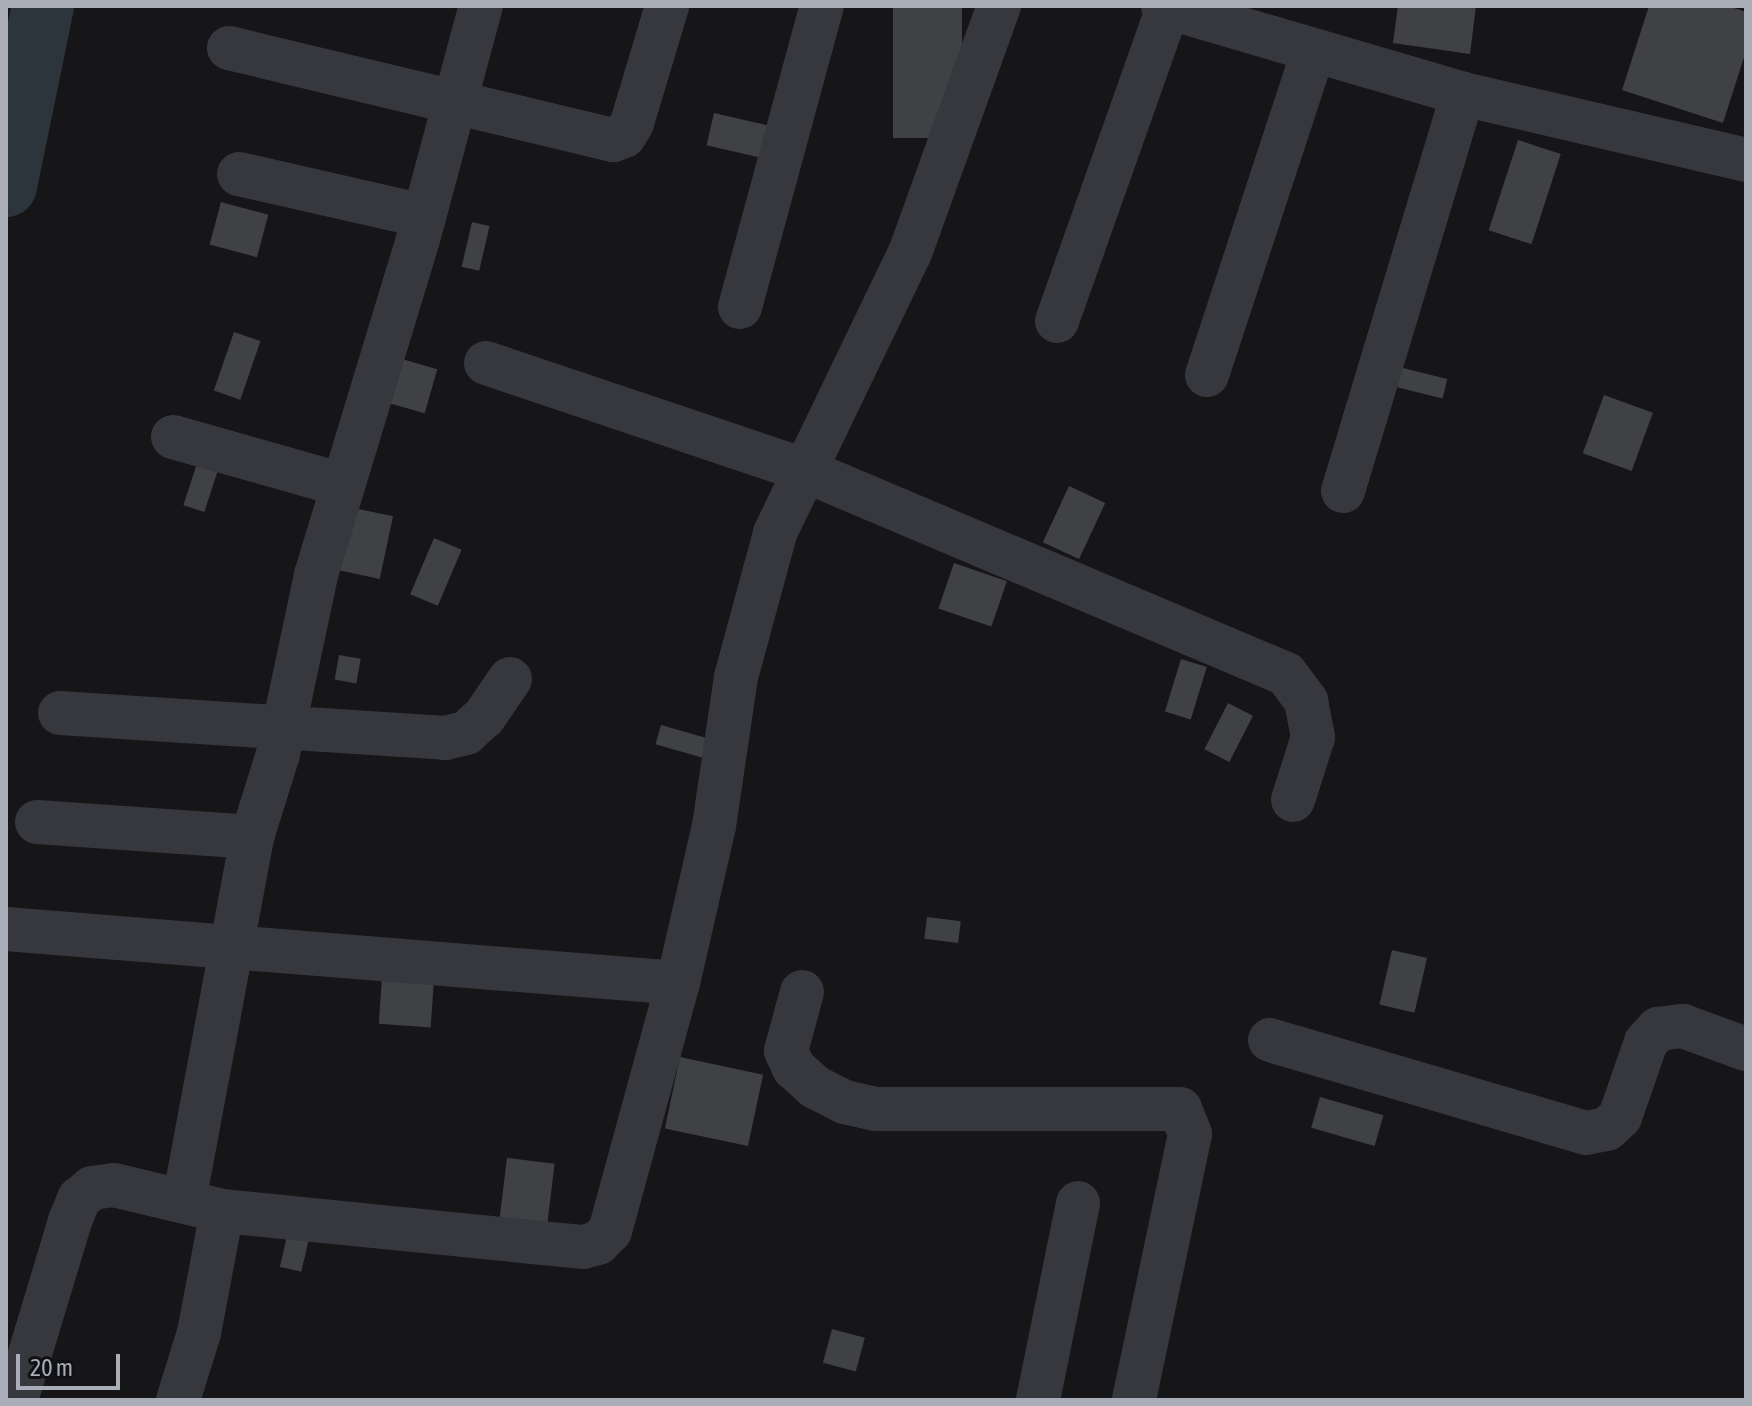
<!DOCTYPE html>
<style>
body{margin:0}
#map{position:relative;width:1752px;height:1406px;overflow:hidden;background:#161618;font-family:"Asap Condensed",sans-serif}
div>[style]{position:absolute}
[style*='--x']{left:calc(var(--x)*1px);top:calc(var(--y)*1px);width:calc(var(--w)*1px);rotate:calc(var(--a)*1deg)}
.river>*{height:62px;margin:-31px;padding:0 31px;transform-origin:31px;border-radius:31px;background:#2c353c}
.building>*{inset:0;background:#404145;transform-origin:0 0}
.minor>*{height:44px;margin:-22px;padding:0 22px;transform-origin:22px;border-radius:22px;background:#37383d}
span{translate:-50% -50%;white-space:nowrap;text-align:center;line-height:1.15;-webkit-text-stroke:7px #111113;paint-order:stroke}
.frame{position:absolute;inset:0;border:8px solid #a8adb8;pointer-events:none}
.scale{position:absolute;left:16px;top:1354px;width:104px;height:36px;box-sizing:border-box;border:4px solid #a8adb8;border-top:0;padding-left:10px;font-size:24px;line-height:28px;white-space:nowrap;color:#a8adb8;-webkit-text-stroke:6px #111113;paint-order:stroke}
</style>
<div id="map">
<div class="river">
<div style="--x:6;--y:186;--w:184;--a:-78.4"></div>
</div>
<div class="building">
<div style="left:893px;top:6px;width:69px;height:132px"></div>
<div style="clip-path:polygon(1398px 6px,1476px 6px,1470px 54px,1393px 43px)"></div>
<div style="clip-path:polygon(1649px 6px,1728px 6px,1746px 12px,1746px 51px,1723px 123px,1622px 90px)"></div>
<div style="left:714px;top:113px;width:73px;height:33px;rotate:13deg"></div>
<div style="left:1518px;top:140px;width:45px;height:95px;rotate:18deg"></div>
<div style="left:221px;top:202px;width:49px;height:44px;rotate:15deg"></div>
<div style="left:472px;top:222px;width:18px;height:46px;rotate:13deg"></div>
<div style="left:234px;top:332px;width:28px;height:62px;rotate:19deg"></div>
<div style="left:395px;top:357px;width:44px;height:46px;rotate:16deg"></div>
<div style="left:1395px;top:366px;width:54px;height:20px;rotate:14deg"></div>
<div style="left:1604px;top:395px;width:52px;height:62px;rotate:20deg"></div>
<div style="left:201px;top:451px;width:22px;height:57px;rotate:18deg"></div>
<div style="left:1069px;top:486px;width:40px;height:62px;rotate:25deg"></div>
<div style="left:349px;top:507px;width:45px;height:64px;rotate:12deg"></div>
<div style="left:434px;top:538px;width:30px;height:61px;rotate:23deg"></div>
<div style="left:954px;top:563px;width:56px;height:48px;rotate:19deg"></div>
<div style="left:339px;top:655px;width:22px;height:25px;rotate:10deg"></div>
<div style="left:1181px;top:659px;width:27px;height:55px;rotate:17deg"></div>
<div style="left:1228px;top:703px;width:28px;height:52px;rotate:27deg"></div>
<div style="left:661px;top:725px;width:60px;height:20px;rotate:16deg"></div>
<div style="left:927px;top:917px;width:34px;height:22px;rotate:7deg"></div>
<div style="left:1392px;top:950px;width:36px;height:56px;rotate:13deg"></div>
<div style="left:383px;top:963px;width:52px;height:61px;rotate:4deg"></div>
<div style="left:680px;top:1057px;width:85px;height:73px;rotate:12deg"></div>
<div style="left:1320px;top:1097px;width:66px;height:32px;rotate:16deg"></div>
<div style="left:507px;top:1158px;width:48px;height:64px;rotate:7deg"></div>
<div style="left:290px;top:1223px;width:22px;height:45px;rotate:13deg"></div>
<div style="left:832px;top:1329px;width:34px;height:35px;rotate:15deg"></div>
</div>
<div class="minor">
<div style="--x:1163;--y:6;--w:313;--a:16.3"></div>
<div style="--x:1463;--y:94;--w:291;--a:13.1"></div>
<div style="--x:229;--y:48;--w:395;--a:13.5"></div>
<div style="--x:613;--y:140;--w:12;--a:-20"></div>
<div style="--x:624;--y:136;--w:15;--a:-58"></div>
<div style="--x:632;--y:123;--w:122;--a:-73.3"></div>
<div style="--x:239;--y:174;--w:190;--a:12.8"></div>
<div style="--x:740;--y:307;--w:312;--a:-74.8"></div>
<div style="--x:1057;--y:321;--w:333;--a:-70.5"></div>
<div style="--x:486;--y:363;--w:336;--a:18.6"></div>
<div style="--x:804;--y:470;--w:523;--a:22.94"></div>
<div style="--x:1286;--y:674;--w:34;--a:53"></div>
<div style="--x:1306;--y:701;--w:37;--a:79"></div>
<div style="--x:1313;--y:737;--w:66;--a:107.6"></div>
<div style="--x:1207;--y:375;--w:339;--a:-71.8"></div>
<div style="--x:173;--y:437;--w:177;--a:15.8"></div>
<div style="--x:1343;--y:491;--w:415;--a:-73.2"></div>
<div style="--x:60;--y:713;--w:386;--a:3.7"></div>
<div style="--x:445;--y:738;--w:22;--a:-13"></div>
<div style="--x:466;--y:733;--w:24;--a:-42"></div>
<div style="--x:484;--y:717;--w:46;--a:-55.6"></div>
<div style="--x:37;--y:822;--w:216;--a:4"></div>
<div style="--x:6;--y:929;--w:674;--a:4.59"></div>
<div style="--x:802;--y:992;--w:61;--a:105.2"></div>
<div style="--x:786;--y:1051;--w:19;--a:65"></div>
<div style="--x:794;--y:1068;--w:28;--a:42"></div>
<div style="--x:815;--y:1087;--w:34;--a:27"></div>
<div style="--x:845;--y:1102;--w:31;--a:13"></div>
<div style="--x:875;--y:1109;--w:305;--a:0"></div>
<div style="--x:1180;--y:1109;--w:27;--a:68"></div>
<div style="--x:1190;--y:1134;--w:272;--a:101.9"></div>
<div style="--x:1270;--y:1040;--w:329;--a:16.4"></div>
<div style="--x:1586;--y:1133;--w:21;--a:-11"></div>
<div style="--x:1607;--y:1129;--w:18;--a:-43"></div>
<div style="--x:1620;--y:1117;--w:79;--a:-70.9"></div>
<div style="--x:1646;--y:1042;--w:18;--a:-47"></div>
<div style="--x:1658;--y:1029;--w:25;--a:-7"></div>
<div style="--x:1683;--y:1026;--w:67;--a:20.1"></div>
<div style="--x:184;--y:1201;--w:370;--a:-79.4"></div>
<div style="--x:252;--y:837;--w:87;--a:-72.6"></div>
<div style="--x:278;--y:754;--w:183;--a:-78"></div>
<div style="--x:316;--y:575;--w:351;--a:-73.1"></div>
<div style="--x:418;--y:239;--w:241;--a:-74.9"></div>
<div style="--x:16;--y:1400;--w:187;--a:-73.2"></div>
<div style="--x:70;--y:1221;--w:24;--a:-68"></div>
<div style="--x:79;--y:1199;--w:17;--a:-40"></div>
<div style="--x:92;--y:1188;--w:22;--a:-8"></div>
<div style="--x:114;--y:1185;--w:111;--a:13.5"></div>
<div style="--x:222;--y:1211;--w:363;--a:5.7"></div>
<div style="--x:583;--y:1247;--w:16;--a:-15"></div>
<div style="--x:598;--y:1243;--w:17;--a:-45"></div>
<div style="--x:610;--y:1231;--w:257;--a:-74.7"></div>
<div style="--x:678;--y:983;--w:161;--a:-77.1"></div>
<div style="--x:714;--y:826;--w:151;--a:-81.6"></div>
<div style="--x:736;--y:677;--w:149;--a:-74.8"></div>
<div style="--x:775;--y:533;--w:311;--a:-64.3"></div>
<div style="--x:910;--y:253;--w:263;--a:-70.2"></div>
<div style="--x:178;--y:1400;--w:70;--a:-72.6"></div>
<div style="--x:199;--y:1333;--w:124;--a:-79.3"></div>
<div style="--x:1038;--y:1400;--w:201;--a:-78.5"></div>
</div>
<div class="frame"></div>
<div class="scale">20 m</div>
</div>
